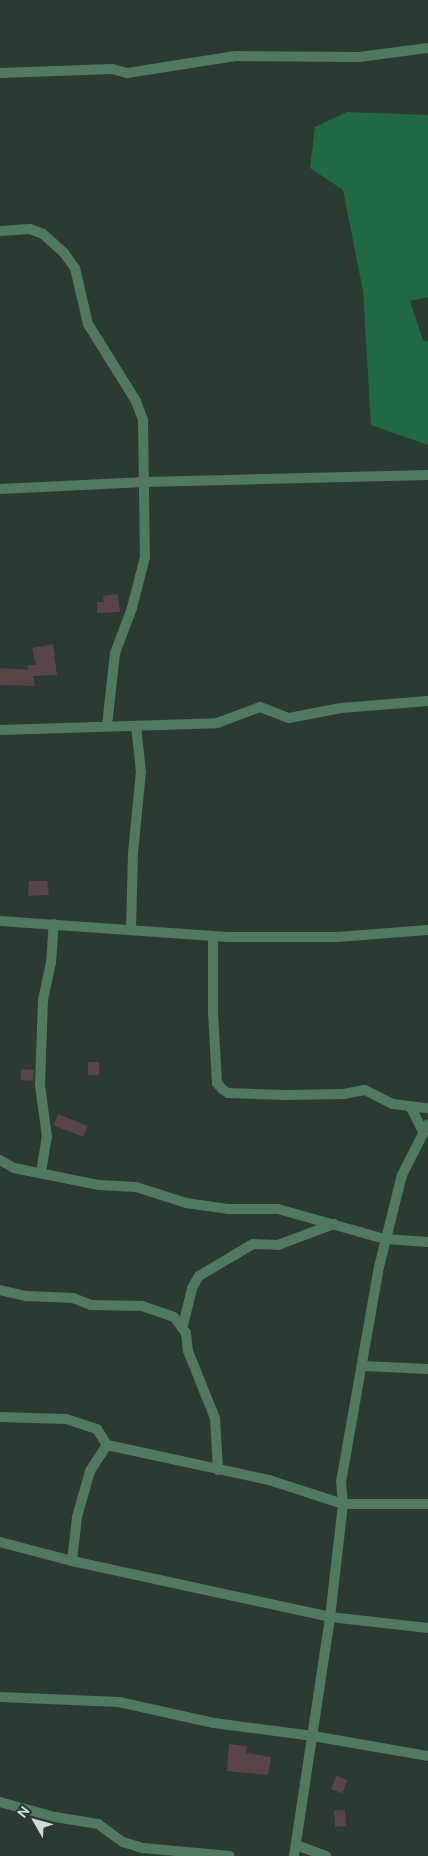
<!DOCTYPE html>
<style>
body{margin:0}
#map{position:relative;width:428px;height:1856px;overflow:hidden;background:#2b3b31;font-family:Ubuntu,sans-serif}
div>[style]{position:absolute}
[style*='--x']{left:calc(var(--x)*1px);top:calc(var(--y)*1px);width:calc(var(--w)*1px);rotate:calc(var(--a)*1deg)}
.green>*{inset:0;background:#216844}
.building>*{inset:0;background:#594546;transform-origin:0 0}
.minor>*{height:10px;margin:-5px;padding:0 5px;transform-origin:5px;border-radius:5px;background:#517860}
span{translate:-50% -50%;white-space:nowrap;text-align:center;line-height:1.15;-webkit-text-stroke:4px #2b3b31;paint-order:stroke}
.north{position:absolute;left:10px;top:1796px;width:50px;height:50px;-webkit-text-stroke:4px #2b3b31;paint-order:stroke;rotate:308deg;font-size:14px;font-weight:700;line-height:20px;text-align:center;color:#d1dbd4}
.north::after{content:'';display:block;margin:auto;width:18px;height:22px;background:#d1dbd4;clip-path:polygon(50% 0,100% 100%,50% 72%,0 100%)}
</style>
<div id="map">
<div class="green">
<div style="clip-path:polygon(347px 112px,428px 115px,428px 297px,410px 301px,423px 340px,428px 342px,428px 445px,371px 425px,363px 291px,343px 190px,310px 168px,315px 127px)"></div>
</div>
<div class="building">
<div style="clip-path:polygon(118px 594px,120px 612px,97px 613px,97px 602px,104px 602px,103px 596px)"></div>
<div style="clip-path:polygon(53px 644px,57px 675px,33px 676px,35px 686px,0 685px,0 668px,28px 670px,28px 665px,36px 665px,32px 648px)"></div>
<div style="clip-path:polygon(29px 881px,47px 881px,49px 895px,28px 896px)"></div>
<div style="left:88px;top:1062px;width:11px;height:13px"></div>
<div style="left:21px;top:1069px;width:13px;height:11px;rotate:4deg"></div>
<div style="left:58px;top:1114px;width:32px;height:12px;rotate:22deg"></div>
<div style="clip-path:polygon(229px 1744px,247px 1746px,246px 1753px,271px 1757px,268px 1775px,227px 1771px)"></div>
<div style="left:336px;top:1776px;width:12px;height:14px;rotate:20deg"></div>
<div style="left:345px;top:1810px;width:16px;height:11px;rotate:86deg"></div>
</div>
<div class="minor">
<div style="--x:0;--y:73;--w:112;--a:-2"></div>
<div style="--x:112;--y:69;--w:16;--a:15"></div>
<div style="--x:127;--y:73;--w:110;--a:-8.9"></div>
<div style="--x:236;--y:56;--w:123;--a:0.5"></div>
<div style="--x:359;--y:57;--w:70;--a:-7.4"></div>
<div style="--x:0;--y:231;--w:30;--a:-4"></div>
<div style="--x:30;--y:229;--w:14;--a:21"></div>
<div style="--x:43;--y:234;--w:28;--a:42"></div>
<div style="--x:64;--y:253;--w:19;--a:54"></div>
<div style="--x:75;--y:268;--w:57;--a:76.9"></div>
<div style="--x:88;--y:324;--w:91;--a:58.1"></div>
<div style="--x:136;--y:401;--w:20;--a:70"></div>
<div style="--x:143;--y:420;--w:137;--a:89.2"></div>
<div style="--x:145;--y:557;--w:53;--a:104.3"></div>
<div style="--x:132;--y:608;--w:48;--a:110.7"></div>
<div style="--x:115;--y:653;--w:73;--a:96.3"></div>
<div style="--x:0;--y:489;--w:145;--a:-2.8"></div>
<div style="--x:145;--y:482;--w:283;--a:-1.4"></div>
<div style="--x:0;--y:730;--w:217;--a:-1.8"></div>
<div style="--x:217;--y:723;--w:46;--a:-20.4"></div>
<div style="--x:260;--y:707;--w:31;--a:21"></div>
<div style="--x:289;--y:718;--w:53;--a:-10.9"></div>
<div style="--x:341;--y:708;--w:87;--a:-4.6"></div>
<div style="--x:0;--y:921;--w:228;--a:4"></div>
<div style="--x:227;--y:937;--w:110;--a:0"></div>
<div style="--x:337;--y:937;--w:91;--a:-4.4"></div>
<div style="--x:131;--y:929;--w:76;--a:-88.5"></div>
<div style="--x:133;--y:853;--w:81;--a:-84.4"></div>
<div style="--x:141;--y:772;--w:46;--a:-96.2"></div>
<div style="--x:213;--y:937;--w:75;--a:90"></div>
<div style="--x:213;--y:1012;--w:71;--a:86.8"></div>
<div style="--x:217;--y:1083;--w:8;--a:50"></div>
<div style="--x:222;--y:1089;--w:7;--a:34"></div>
<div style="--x:228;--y:1093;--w:57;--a:2"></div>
<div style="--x:285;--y:1095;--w:59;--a:-1"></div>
<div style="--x:344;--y:1094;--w:21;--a:-11"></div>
<div style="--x:365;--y:1090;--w:31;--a:27"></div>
<div style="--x:393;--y:1104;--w:35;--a:7"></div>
<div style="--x:410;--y:1106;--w:27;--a:63"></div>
<div style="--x:0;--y:1160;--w:16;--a:30"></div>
<div style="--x:14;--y:1168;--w:87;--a:11.3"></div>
<div style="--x:99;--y:1185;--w:37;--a:3"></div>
<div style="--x:136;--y:1187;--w:52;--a:17.7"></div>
<div style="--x:186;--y:1203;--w:42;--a:8.1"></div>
<div style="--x:228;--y:1209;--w:50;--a:0"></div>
<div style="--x:278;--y:1209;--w:111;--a:15.7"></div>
<div style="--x:385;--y:1239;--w:43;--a:4"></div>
<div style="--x:41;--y:1173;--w:36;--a:-81"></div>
<div style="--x:47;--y:1137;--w:52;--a:-97.7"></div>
<div style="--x:40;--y:1085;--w:85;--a:-88"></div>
<div style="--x:43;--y:1000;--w:38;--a:-78"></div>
<div style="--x:51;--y:963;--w:39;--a:-86"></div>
<div style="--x:0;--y:1290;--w:27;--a:13"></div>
<div style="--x:26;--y:1296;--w:47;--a:2.4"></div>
<div style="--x:73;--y:1298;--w:19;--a:21"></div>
<div style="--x:91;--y:1305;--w:51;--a:1.1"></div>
<div style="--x:142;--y:1306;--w:34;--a:19"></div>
<div style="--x:174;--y:1317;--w:20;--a:53"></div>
<div style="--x:186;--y:1333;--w:18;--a:84"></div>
<div style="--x:188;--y:1351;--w:72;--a:68.1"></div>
<div style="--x:215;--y:1418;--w:52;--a:86.7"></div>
<div style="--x:183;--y:1325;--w:38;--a:-76"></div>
<div style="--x:192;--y:1288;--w:14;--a:-60"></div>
<div style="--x:199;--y:1276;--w:63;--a:-30.7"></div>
<div style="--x:253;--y:1244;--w:25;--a:2"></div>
<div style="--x:278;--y:1245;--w:60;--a:-20.6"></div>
<div style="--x:363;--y:1366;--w:65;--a:2.6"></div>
<div style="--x:0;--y:1417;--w:66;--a:1.7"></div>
<div style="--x:66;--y:1419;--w:33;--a:18"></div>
<div style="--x:97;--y:1429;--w:19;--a:58"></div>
<div style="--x:107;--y:1445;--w:166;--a:12.2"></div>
<div style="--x:269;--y:1480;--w:78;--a:18"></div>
<div style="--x:343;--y:1504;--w:85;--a:0"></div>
<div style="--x:0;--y:1542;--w:74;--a:14.8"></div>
<div style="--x:72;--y:1561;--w:264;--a:12.2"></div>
<div style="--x:330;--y:1617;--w:99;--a:6.4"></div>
<div style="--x:72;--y:1561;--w:44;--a:-83.5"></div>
<div style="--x:77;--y:1517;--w:48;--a:-74.2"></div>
<div style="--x:90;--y:1471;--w:31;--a:-57"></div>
<div style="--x:0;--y:1697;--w:119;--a:2.4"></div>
<div style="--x:119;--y:1702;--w:97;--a:12.5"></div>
<div style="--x:214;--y:1723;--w:100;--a:7.5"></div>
<div style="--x:313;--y:1736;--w:117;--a:9.9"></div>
<div style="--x:0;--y:1802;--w:57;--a:15.3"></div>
<div style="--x:55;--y:1817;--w:44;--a:9.2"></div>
<div style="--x:98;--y:1824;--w:31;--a:36"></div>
<div style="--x:123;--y:1842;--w:21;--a:17"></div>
<div style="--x:143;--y:1848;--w:87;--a:5.3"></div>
<div style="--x:296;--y:1845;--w:32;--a:20"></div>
<div style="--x:294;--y:1856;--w:242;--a:-81.4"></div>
<div style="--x:330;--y:1617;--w:114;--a:-83.4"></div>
<div style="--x:343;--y:1504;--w:22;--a:-95"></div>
<div style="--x:341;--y:1482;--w:218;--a:-80"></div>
<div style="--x:379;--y:1267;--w:95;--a:-76"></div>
<div style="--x:402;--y:1175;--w:57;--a:-63"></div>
</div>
<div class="north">N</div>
</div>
